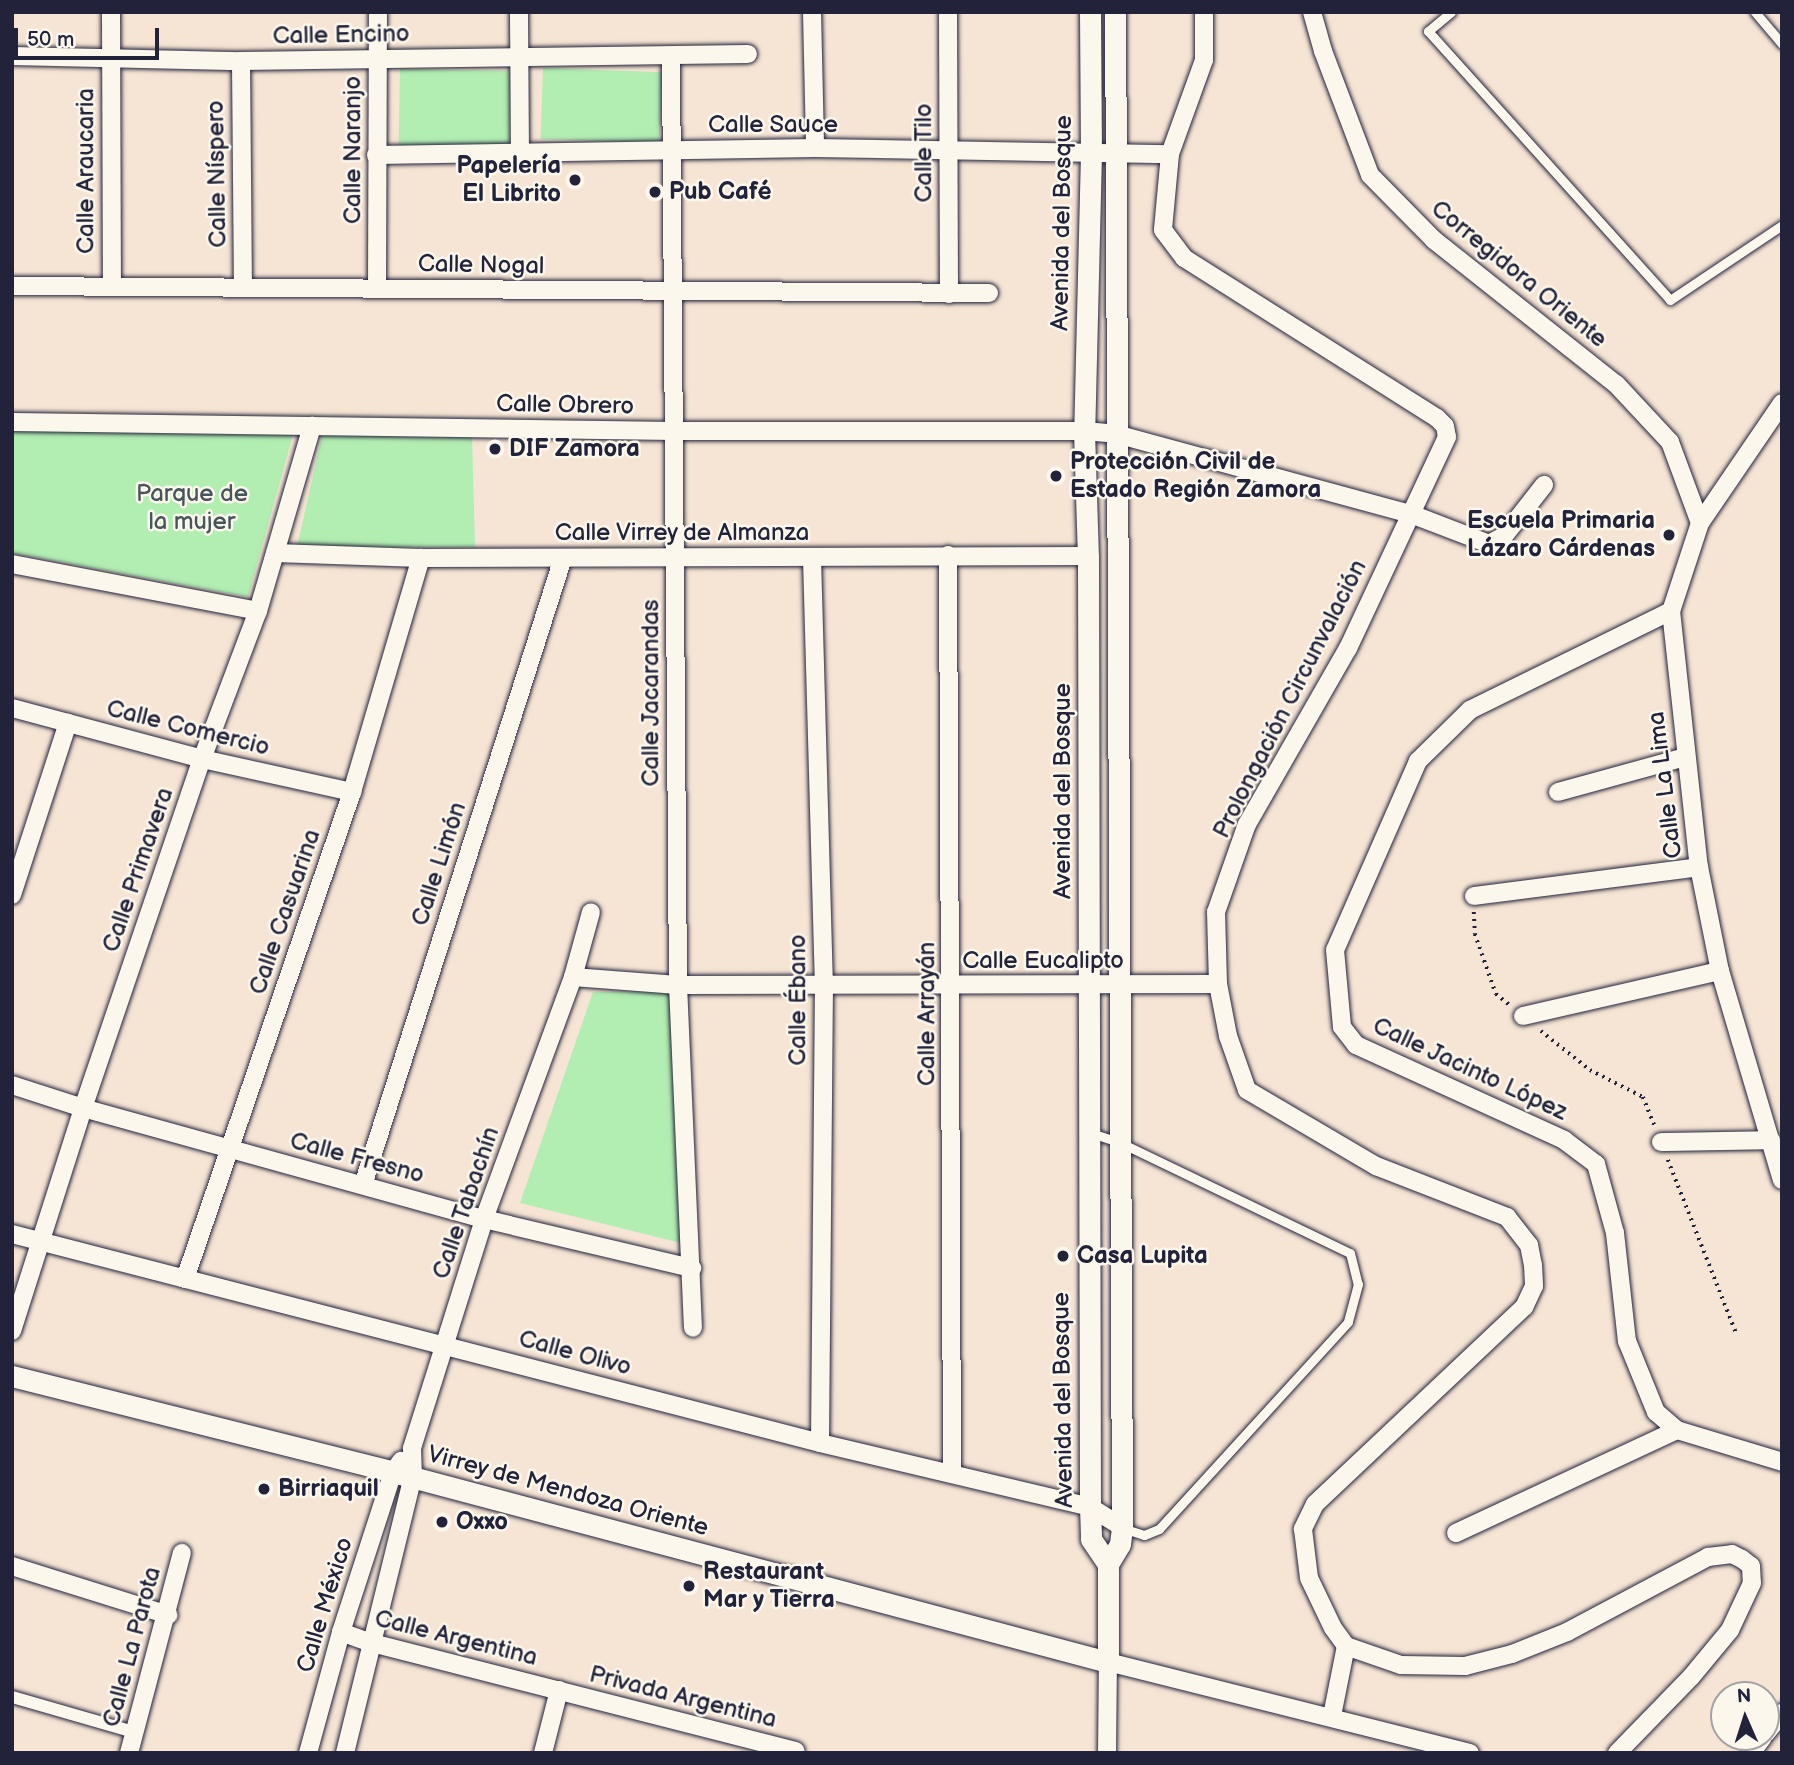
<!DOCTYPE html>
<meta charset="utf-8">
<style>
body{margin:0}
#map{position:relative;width:1794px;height:1765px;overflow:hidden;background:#f6e5d4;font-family:"Balsamiq Sans",sans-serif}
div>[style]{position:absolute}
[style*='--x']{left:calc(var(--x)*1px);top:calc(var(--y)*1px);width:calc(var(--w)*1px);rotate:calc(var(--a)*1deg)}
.green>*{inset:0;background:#b2edb2;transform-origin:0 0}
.path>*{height:3.5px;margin-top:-1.75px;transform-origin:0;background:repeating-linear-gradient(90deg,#22223b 0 2px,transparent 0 7px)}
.roads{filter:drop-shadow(0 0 2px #22223b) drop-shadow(0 0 2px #22223b)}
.service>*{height:9px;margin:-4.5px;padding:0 4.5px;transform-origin:4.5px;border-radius:4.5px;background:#fbf7ec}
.pedestrian>*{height:12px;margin:-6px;padding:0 6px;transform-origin:6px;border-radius:6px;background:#fbf7ec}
.minor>*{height:18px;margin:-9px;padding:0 9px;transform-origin:9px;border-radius:9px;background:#fbf7ec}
.tertiary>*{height:21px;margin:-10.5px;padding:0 10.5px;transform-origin:10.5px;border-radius:10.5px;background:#fbf7ec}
.dots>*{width:19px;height:19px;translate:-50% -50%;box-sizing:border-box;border:4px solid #fbf7ec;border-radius:50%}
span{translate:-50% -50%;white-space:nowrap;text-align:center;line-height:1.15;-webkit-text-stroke:5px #fbf7ec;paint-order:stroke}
.street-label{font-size:24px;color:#22223b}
.poi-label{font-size:24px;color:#22223b;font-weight:700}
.right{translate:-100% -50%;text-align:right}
.left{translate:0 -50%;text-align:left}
.park-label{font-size:24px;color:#465559}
.frame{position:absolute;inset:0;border:14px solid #22223b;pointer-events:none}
.north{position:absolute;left:1710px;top:1681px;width:70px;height:70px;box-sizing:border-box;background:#fbf7ec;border:2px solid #a4a2a5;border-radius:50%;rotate:357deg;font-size:19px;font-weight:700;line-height:28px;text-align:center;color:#22223b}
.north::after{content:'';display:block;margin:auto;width:24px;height:32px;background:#22223b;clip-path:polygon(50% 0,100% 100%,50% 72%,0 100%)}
.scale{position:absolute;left:14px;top:28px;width:145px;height:32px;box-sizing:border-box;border:4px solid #22223b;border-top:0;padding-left:9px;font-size:21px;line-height:24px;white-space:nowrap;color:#22223b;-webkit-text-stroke:5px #fbf7ec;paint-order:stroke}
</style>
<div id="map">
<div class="green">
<div style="left:543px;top:68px;width:119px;height:71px;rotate:2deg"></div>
<div style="left:400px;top:69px;width:110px;height:77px;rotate:1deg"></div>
<div style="clip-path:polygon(12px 430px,294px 431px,248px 597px,12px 553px)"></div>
<div style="clip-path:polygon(323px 431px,472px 437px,475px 547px,297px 547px)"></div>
<div style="clip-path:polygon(676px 991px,681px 1243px,520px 1203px,593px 992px)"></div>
</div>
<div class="path">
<div style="--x:1474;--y:912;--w:22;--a:87"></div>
<div style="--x:1475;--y:934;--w:64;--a:70.7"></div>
<div style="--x:1496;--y:994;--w:19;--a:39"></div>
<div style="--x:1541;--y:1031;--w:63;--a:38.5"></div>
<div style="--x:1590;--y:1070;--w:59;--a:27"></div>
<div style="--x:1643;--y:1097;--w:32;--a:68"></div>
<div style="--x:1668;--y:1160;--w:188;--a:68.5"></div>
</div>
<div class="roads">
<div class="service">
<div style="--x:1451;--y:12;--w:30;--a:140"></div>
<div style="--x:1428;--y:31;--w:362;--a:48"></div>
<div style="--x:1670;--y:300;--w:135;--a:-33.8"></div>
<div style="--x:1755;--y:12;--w:42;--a:49.8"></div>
<div style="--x:1091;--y:1133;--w:29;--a:18"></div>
<div style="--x:1119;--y:1142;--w:256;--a:25.7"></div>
<div style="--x:1350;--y:1253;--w:32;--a:76"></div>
<div style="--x:1358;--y:1284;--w:39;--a:105"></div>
<div style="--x:1348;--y:1322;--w:280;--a:132.4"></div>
<div style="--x:1159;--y:1529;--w:16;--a:158"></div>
<div style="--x:1144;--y:1535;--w:22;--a:-162"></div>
</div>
<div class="pedestrian">
<div style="--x:12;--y:1697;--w:127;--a:16"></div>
</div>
<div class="minor">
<div style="--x:111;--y:12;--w:275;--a:89.8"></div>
<div style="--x:519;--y:12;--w:140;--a:89.6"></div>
<div style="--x:812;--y:12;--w:136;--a:88.7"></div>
<div style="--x:948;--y:12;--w:282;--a:89.8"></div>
<div style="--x:1204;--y:12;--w:48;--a:90"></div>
<div style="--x:1204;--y:60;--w:100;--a:109.9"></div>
<div style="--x:1170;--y:154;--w:76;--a:95.3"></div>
<div style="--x:1163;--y:230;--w:35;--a:53"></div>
<div style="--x:1184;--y:258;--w:299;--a:32.3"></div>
<div style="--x:1437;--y:418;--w:11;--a:45"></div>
<div style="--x:1445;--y:426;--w:11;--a:80"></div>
<div style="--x:1447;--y:437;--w:233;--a:115.1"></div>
<div style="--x:1348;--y:648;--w:203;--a:119.8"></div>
<div style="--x:1247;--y:824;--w:93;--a:109.4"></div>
<div style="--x:1216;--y:912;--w:72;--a:88.4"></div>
<div style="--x:1218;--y:984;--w:53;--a:79.1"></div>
<div style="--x:1228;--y:1036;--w:57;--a:70.6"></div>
<div style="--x:1247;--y:1090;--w:150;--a:30.5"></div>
<div style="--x:1376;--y:1166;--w:141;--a:21.3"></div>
<div style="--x:1507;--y:1217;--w:36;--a:52"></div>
<div style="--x:1529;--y:1245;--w:20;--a:79"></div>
<div style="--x:1533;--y:1265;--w:21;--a:87"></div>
<div style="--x:1534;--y:1286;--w:23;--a:115"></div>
<div style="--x:1524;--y:1307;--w:287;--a:136.7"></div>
<div style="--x:1315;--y:1504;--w:28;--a:116"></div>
<div style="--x:1303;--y:1529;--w:49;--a:83"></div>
<div style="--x:1309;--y:1578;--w:55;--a:64.4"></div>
<div style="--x:1333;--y:1628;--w:22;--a:54"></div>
<div style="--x:1346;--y:1646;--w:58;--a:19.1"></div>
<div style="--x:1401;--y:1665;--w:64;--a:0.9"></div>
<div style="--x:1465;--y:1666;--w:49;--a:-14.3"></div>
<div style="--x:1512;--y:1654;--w:59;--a:-21.8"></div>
<div style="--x:1567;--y:1632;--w:160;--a:-28"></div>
<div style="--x:1708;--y:1557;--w:24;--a:-7"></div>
<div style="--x:1732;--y:1554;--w:11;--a:27"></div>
<div style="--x:1742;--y:1559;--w:11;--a:38"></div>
<div style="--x:1751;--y:1566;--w:17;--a:87"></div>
<div style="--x:1752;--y:1583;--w:52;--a:115.1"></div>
<div style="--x:1730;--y:1630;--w:61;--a:129.7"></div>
<div style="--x:1691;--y:1677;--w:106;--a:134.2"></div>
<div style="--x:1312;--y:12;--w:41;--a:74.2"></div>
<div style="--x:1323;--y:51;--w:133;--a:69.2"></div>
<div style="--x:1370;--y:175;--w:91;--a:45.4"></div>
<div style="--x:1434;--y:240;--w:232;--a:38.4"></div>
<div style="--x:1616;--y:384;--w:79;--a:47"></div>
<div style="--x:1670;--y:442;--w:86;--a:69.7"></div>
<div style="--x:12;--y:56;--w:229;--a:1.3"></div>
<div style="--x:241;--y:61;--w:507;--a:-0.79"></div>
<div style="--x:671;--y:57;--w:928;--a:89.57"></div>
<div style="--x:678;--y:985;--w:343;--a:87.5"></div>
<div style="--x:241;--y:61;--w:225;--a:89.5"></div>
<div style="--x:376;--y:155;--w:439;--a:-0.9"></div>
<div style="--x:815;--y:148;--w:355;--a:1"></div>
<div style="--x:12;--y:286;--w:977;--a:0.41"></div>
<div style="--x:377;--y:288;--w:276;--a:-89.8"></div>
<div style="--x:1782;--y:403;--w:145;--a:124.3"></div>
<div style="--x:1700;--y:523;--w:93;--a:108.2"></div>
<div style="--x:1671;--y:611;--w:258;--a:83.8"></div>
<div style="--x:1699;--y:867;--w:106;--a:78.6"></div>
<div style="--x:1720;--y:971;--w:218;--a:73.5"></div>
<div style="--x:12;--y:422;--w:662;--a:0.78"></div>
<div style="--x:674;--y:431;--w:410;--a:0"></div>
<div style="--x:1084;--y:431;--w:32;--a:5"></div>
<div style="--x:1116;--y:434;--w:306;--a:15.2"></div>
<div style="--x:1411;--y:514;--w:84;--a:21"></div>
<div style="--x:1489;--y:544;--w:17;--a:-28"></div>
<div style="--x:1504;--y:536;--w:65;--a:-51.9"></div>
<div style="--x:275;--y:553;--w:146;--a:2"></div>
<div style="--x:421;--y:558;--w:667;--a:-0.17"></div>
<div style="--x:948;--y:555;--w:918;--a:89.75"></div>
<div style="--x:812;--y:558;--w:425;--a:88.4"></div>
<div style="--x:824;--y:983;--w:460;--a:90.5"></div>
<div style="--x:12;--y:564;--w:250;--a:10.8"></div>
<div style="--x:1671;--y:611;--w:224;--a:153.8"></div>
<div style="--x:1470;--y:710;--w:73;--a:135.6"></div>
<div style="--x:1418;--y:761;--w:206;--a:113.7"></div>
<div style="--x:1335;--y:950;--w:77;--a:84.8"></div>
<div style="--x:1342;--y:1027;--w:23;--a:52"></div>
<div style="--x:1356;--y:1045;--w:229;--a:24.5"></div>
<div style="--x:1564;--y:1140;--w:40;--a:37"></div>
<div style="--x:1596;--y:1164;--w:72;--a:74.6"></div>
<div style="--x:1615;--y:1233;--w:109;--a:83.7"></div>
<div style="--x:1627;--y:1341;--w:77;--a:67.8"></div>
<div style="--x:1656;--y:1412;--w:28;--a:41"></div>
<div style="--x:1677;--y:1430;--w:110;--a:16.9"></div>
<div style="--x:12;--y:708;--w:197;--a:15"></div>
<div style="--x:202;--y:759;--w:154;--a:12.4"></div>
<div style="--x:1558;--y:792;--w:132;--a:-15.4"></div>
<div style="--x:12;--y:895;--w:181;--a:-72"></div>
<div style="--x:1474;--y:896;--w:227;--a:-7.3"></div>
<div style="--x:573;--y:977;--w:105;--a:4.4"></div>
<div style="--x:678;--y:985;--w:540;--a:-0.11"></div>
<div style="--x:1523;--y:1016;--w:202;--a:-12.9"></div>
<div style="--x:12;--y:1085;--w:75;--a:17.9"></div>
<div style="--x:83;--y:1108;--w:416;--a:15.5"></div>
<div style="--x:484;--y:1219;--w:214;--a:13.3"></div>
<div style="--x:1661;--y:1142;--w:110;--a:-1"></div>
<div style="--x:363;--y:1185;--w:658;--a:-72.31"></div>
<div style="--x:12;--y:1234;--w:835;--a:14.5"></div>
<div style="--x:820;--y:1443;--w:277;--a:13.3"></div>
<div style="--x:1090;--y:1507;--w:38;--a:32"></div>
<div style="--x:185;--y:1279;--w:515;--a:-71.07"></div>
<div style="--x:352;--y:792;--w:244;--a:-73.6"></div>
<div style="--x:12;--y:1331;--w:234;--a:-72.3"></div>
<div style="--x:83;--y:1108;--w:369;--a:-71.2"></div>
<div style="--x:202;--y:759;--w:158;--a:-69.3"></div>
<div style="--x:258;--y:611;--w:193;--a:-73.7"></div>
<div style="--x:1456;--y:1533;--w:244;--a:-25"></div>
<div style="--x:12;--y:1566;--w:164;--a:17.4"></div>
<div style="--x:341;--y:1632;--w:33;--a:20"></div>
<div style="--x:372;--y:1643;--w:437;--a:14.3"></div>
<div style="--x:1332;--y:1716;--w:71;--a:-78.7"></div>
<div style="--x:1766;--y:1733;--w:26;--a:-51"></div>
<div style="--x:129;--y:1753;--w:207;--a:-75.2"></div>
<div style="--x:308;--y:1753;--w:125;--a:-74.7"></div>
<div style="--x:341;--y:1632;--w:168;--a:-72"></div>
<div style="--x:393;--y:1472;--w:14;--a:-54"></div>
<div style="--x:345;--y:1753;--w:284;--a:-76.2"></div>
<div style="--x:413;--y:1477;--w:29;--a:-92"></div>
<div style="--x:412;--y:1448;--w:240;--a:-72.5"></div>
<div style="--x:484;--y:1219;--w:258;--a:-69.8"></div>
<div style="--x:573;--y:977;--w:67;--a:-74.5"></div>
<div style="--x:543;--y:1753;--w:65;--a:-75.7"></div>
<div style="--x:1107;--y:1753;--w:91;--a:-89.4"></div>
<div style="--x:1108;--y:1662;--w:373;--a:14.1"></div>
<div style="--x:1751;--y:1753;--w:20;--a:-53"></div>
</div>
<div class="tertiary">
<div style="--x:1090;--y:12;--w:141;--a:89.6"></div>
<div style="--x:1091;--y:153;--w:278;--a:91.4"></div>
<div style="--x:1084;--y:431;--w:125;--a:88.2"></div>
<div style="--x:1088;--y:556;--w:951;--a:89.88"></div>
<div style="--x:1090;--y:1507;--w:32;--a:88"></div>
<div style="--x:1091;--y:1539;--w:30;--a:56"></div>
<div style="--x:12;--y:1376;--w:393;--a:14.1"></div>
<div style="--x:393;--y:1472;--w:740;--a:14.88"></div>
<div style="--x:1108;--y:1662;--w:98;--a:-90"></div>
<div style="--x:1108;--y:1564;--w:23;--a:-59"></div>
<div style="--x:1120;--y:1544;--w:17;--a:-83"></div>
<div style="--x:1122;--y:1527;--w:1515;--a:-90.26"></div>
</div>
</div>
<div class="dots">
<div style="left:575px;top:180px;background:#22223b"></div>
<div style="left:655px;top:192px;background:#22223b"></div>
<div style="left:495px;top:449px;background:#22223b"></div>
<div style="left:1056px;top:476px;background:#22223b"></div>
<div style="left:1669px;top:535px;background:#22223b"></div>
<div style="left:1063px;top:1256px;background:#22223b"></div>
<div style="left:264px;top:1489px;background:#22223b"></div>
<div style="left:442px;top:1522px;background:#22223b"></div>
<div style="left:689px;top:1586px;background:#22223b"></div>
</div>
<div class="street-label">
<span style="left:341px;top:35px;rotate:-1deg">Calle Encino</span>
<span style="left:773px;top:125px">Calle Sauce</span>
<span style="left:353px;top:150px;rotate:-90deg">Calle Naranjo</span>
<span style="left:924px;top:153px;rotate:-90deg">Calle Tilo</span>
<span style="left:86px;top:171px;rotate:-90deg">Calle Araucaria</span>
<span style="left:217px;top:174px;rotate:-91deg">Calle Níspero</span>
<span style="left:1062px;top:223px;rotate:-89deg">Avenida del Bosque</span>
<span style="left:481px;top:265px;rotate:1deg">Calle Nogal</span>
<span style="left:1519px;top:274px;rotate:39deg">Corregidora Oriente</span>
<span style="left:565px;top:405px;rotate:1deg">Calle Obrero</span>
<span style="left:682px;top:533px">Calle Virrey de Almanza</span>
<span style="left:651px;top:693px;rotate:-90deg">Calle Jacarandas</span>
<span style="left:1290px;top:699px;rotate:-63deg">Prolongación Circunvalación</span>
<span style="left:188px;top:728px;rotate:14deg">Calle Comercio</span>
<span style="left:1665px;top:785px;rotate:-97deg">Calle La Lima</span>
<span style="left:1063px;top:791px;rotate:-90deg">Avenida del Bosque</span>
<span style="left:439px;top:864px;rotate:-72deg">Calle Limón</span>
<span style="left:138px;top:870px;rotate:-71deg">Calle Primavera</span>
<span style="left:285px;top:912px;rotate:-71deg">Calle Casuarina</span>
<span style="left:1043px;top:961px">Calle Eucalipto</span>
<span style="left:798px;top:1000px;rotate:-90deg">Calle Ébano</span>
<span style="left:927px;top:1014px;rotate:-90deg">Calle Arrayán</span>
<span style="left:1470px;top:1069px;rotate:25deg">Calle Jacinto López</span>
<span style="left:357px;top:1158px;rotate:15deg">Calle Fresno</span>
<span style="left:466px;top:1203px;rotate:-71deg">Calle Tabachín</span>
<span style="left:575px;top:1353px;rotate:15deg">Calle Olivo</span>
<span style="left:1063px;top:1400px;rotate:-91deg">Avenida del Bosque</span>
<span style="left:568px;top:1491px;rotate:15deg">Virrey de Mendoza Oriente</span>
<span style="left:325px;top:1605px;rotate:-73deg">Calle México</span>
<span style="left:456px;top:1638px;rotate:14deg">Calle Argentina</span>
<span style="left:132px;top:1647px;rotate:-75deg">Calle La Parota</span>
<span style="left:683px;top:1697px;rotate:14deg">Privada Argentina</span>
</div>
<div class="poi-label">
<span class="right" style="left:561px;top:180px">Papelería<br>El Librito</span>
<span class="left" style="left:669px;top:192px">Pub Café</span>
<span class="left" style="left:509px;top:449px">DIF Zamora</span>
<span class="left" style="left:1070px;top:476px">Protección Civil de<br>Estado Región Zamora</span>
<span class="right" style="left:1655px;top:535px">Escuela Primaria<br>Lázaro Cárdenas</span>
<span class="left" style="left:1077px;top:1256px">Casa Lupita</span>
<span class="left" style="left:278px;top:1489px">Birriaquil</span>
<span class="left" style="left:456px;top:1522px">Oxxo</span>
<span class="left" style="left:703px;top:1586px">Restaurant<br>Mar y Tierra</span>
</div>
<div class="park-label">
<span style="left:192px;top:508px">Parque de<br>la mujer</span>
</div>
<div class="frame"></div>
<div class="north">N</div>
<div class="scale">50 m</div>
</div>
